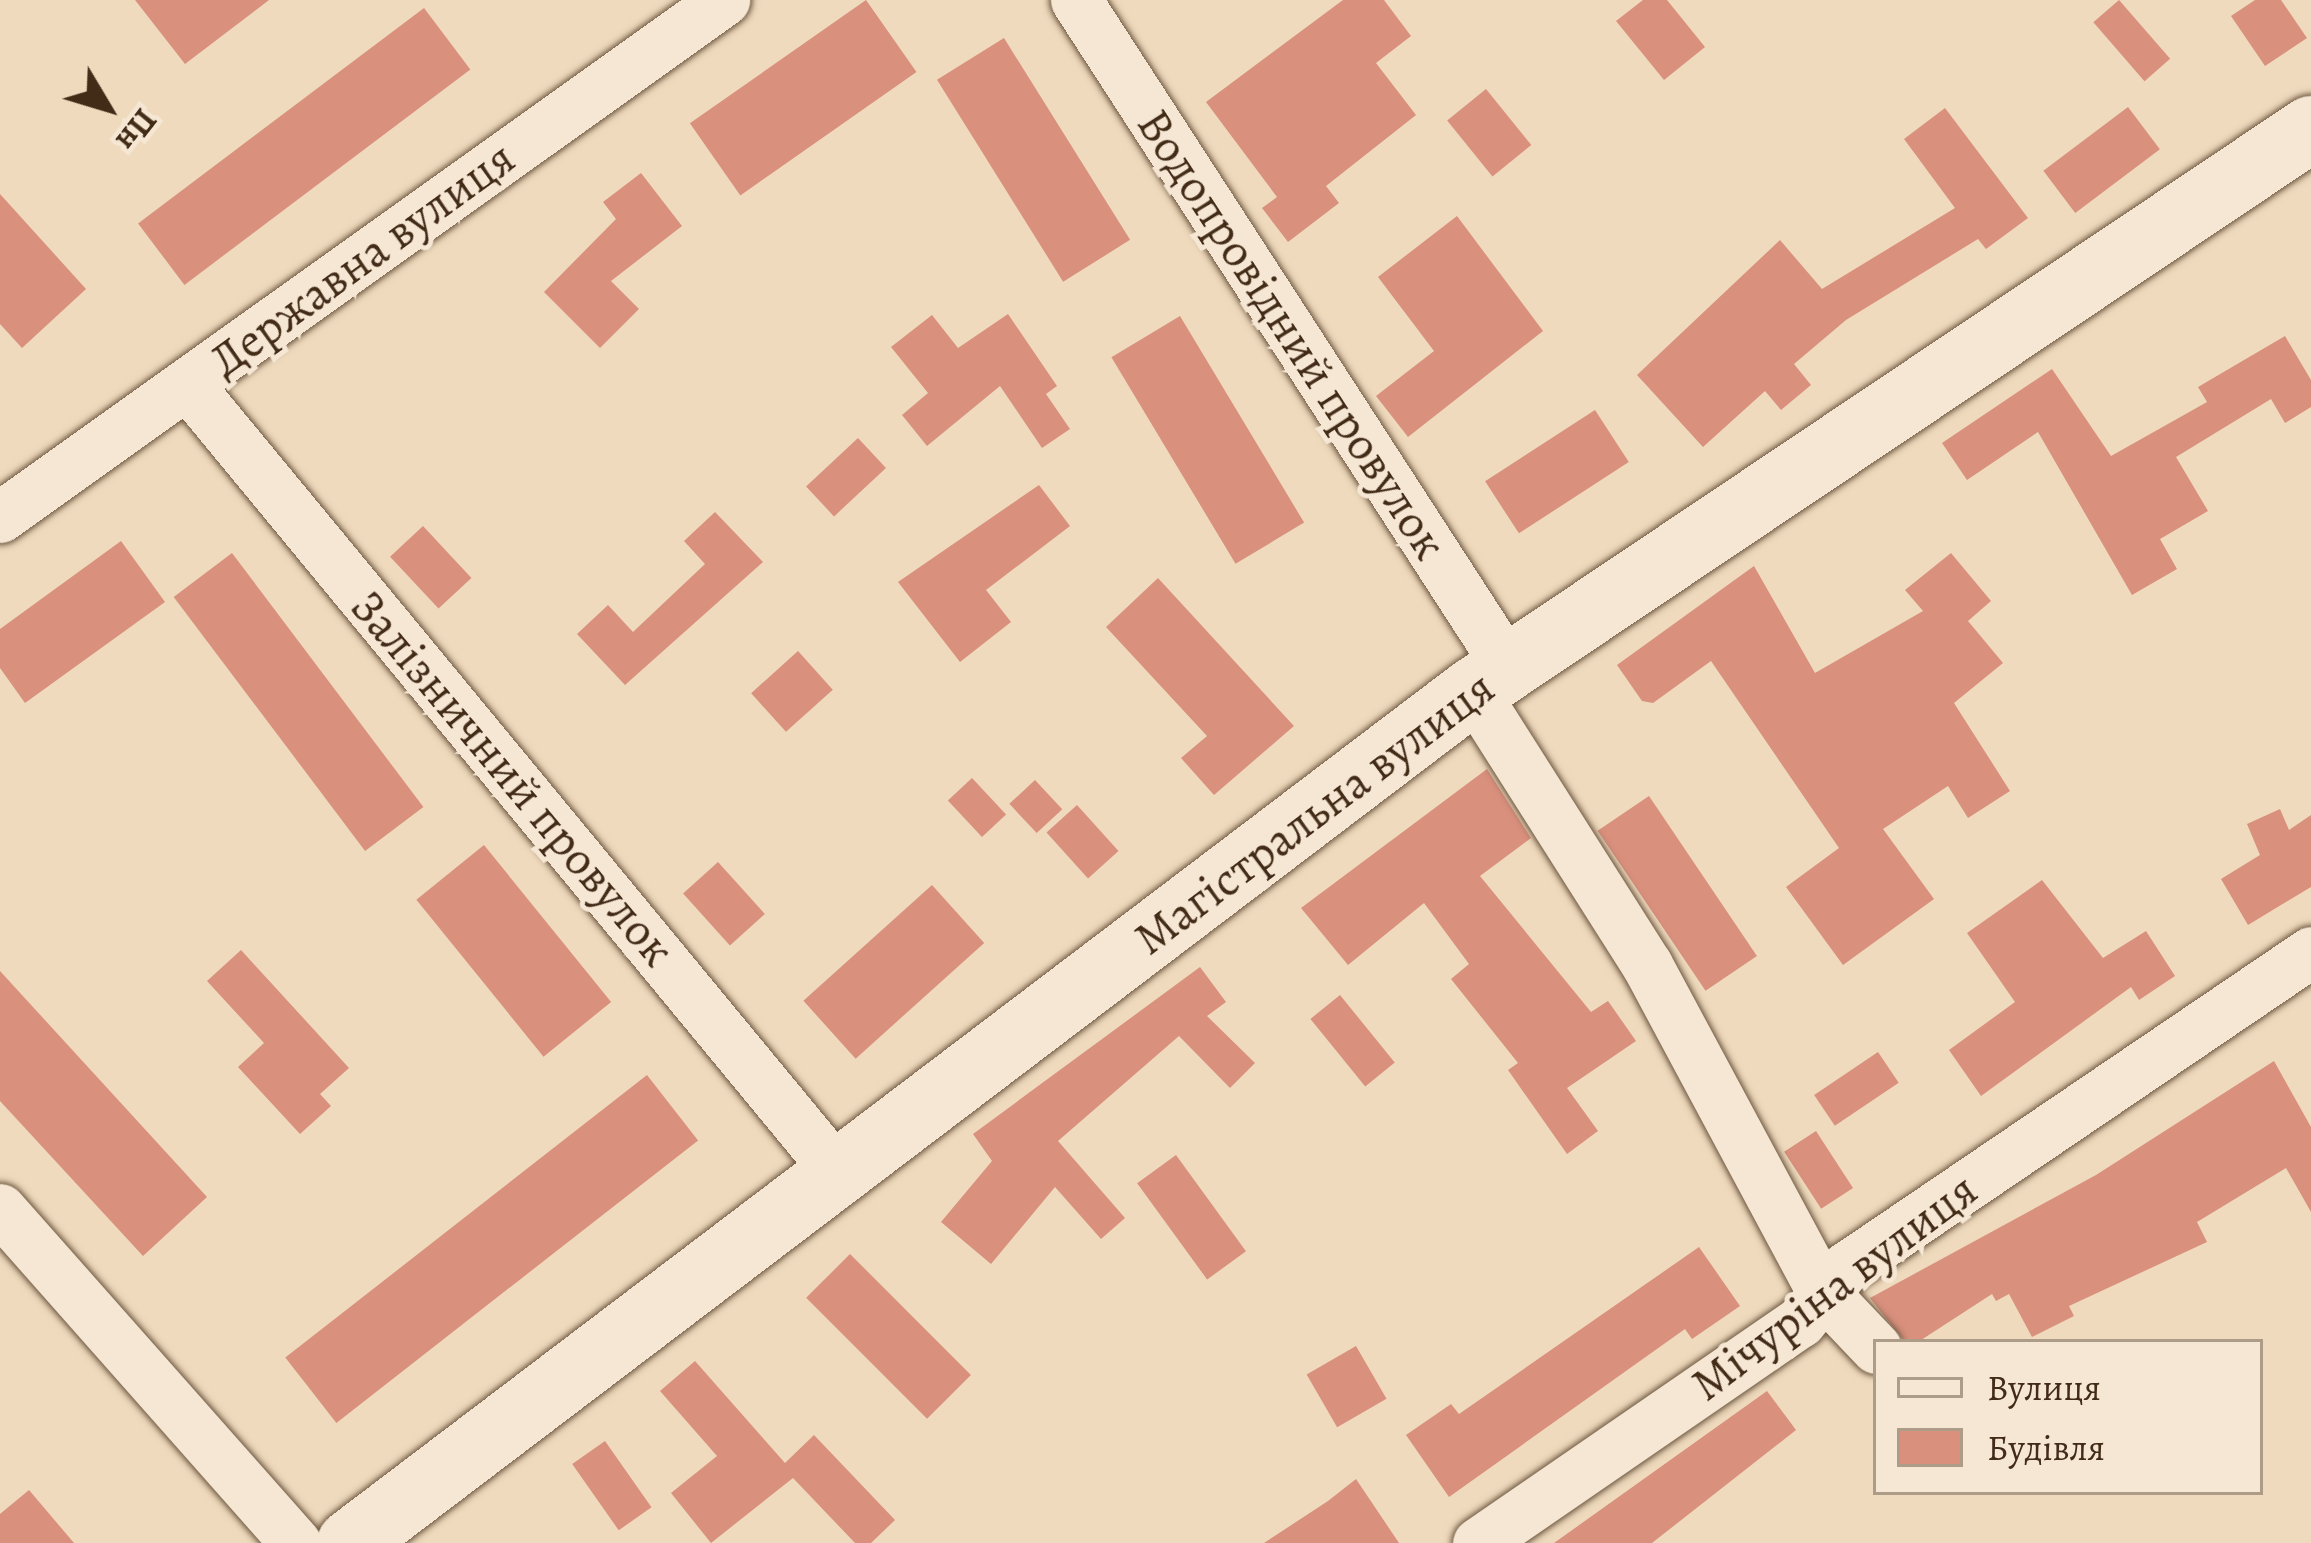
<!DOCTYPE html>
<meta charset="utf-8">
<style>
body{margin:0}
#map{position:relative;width:2311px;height:1543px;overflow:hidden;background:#efdabd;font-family:Alegreya,serif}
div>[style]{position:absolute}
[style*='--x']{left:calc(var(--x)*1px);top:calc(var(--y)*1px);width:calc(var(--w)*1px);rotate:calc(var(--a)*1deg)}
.building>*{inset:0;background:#d9907d;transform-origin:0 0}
.roads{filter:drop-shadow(0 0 3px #6d5740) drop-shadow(0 0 3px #6d5740)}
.minor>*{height:51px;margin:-25.5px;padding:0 25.5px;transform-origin:25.5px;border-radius:25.5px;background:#f5e7d4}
.secondary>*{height:66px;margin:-33px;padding:0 33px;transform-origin:33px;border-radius:33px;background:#f5e7d4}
span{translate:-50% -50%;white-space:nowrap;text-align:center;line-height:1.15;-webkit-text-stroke:10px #f5e7d4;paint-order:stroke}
.street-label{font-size:48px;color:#422b17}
.legend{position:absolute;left:1873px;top:1339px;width:390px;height:156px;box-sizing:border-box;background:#f5e7d4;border:3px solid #ad9c88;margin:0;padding:15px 21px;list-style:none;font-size:36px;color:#422b17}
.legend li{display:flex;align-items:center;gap:24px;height:60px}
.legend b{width:60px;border:3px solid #ad9c88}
.north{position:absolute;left:48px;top:48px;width:120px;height:120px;-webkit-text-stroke:9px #f5e7d4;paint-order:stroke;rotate:128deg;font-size:33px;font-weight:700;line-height:48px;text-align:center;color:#422b17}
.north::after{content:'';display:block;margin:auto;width:42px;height:54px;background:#422b17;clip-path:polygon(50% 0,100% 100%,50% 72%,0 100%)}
</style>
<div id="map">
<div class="building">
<div style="clip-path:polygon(135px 0,269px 0,185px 64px)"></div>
<div style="left:866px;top:0;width:88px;height:215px;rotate:55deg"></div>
<div style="clip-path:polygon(1343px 0,1384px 0,1411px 36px,1376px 63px,1416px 115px,1326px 186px,1339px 203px,1288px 242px,1262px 208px,1277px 197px,1206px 102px)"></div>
<div style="clip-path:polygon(1643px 0,1667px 0,1705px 47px,1664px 80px,1616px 21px)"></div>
<div style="left:2119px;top:0;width:78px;height:34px;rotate:49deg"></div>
<div style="clip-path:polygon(2255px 0,2281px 0,2307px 38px,2265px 66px,2231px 16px)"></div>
<div style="left:424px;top:8px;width:77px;height:358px;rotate:53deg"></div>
<div style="left:1004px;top:38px;width:238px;height:79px;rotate:58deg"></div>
<div style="left:1486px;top:89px;width:72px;height:50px;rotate:51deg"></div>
<div style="left:2128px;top:107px;width:53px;height:106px;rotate:53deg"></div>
<div style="clip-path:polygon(1945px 108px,2028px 218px,1986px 249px,1978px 239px,1846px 320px,1794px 364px,1811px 385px,1781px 410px,1765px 391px,1703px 447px,1637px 375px,1780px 240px,1822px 289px,1955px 208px,1904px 139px)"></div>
<div style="clip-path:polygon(641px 173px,682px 226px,611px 281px,639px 309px,600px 348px,544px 292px,616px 219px,603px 202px)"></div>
<div style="clip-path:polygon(0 194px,86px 289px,22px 348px,0 324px)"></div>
<div style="clip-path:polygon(1457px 216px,1543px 331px,1408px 437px,1376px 396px,1434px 351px,1378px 277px)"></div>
<div style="clip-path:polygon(1008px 314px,1057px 386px,1046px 394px,1070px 429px,1042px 448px,1000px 386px,927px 446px,902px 415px,928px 393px,891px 347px,932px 315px,958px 348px)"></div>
<div style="left:1180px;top:316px;width:241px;height:80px;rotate:59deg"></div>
<div style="clip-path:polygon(2285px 336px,2311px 380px,2311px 407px,2285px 423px,2271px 399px,2176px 457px,2208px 511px,2160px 539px,2177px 569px,2132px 595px,2038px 432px,1967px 480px,1942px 443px,2052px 369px,2111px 456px,2207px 402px,2198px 387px)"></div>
<div style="left:1595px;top:410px;width:62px;height:131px;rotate:57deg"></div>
<div style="left:858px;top:438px;width:41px;height:71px;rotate:47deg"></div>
<div style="clip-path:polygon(1039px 485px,1070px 526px,986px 590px,1011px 622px,960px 662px,898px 582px)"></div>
<div style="clip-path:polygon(715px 512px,763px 562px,625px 685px,577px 634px,608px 605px,633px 632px,705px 564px,684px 541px)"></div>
<div style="left:423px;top:526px;width:71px;height:45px;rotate:47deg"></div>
<div style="clip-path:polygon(121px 541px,165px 602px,25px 703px,0 668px,0 629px)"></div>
<div style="left:232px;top:553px;width:318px;height:73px;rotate:53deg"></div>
<div style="clip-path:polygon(1951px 553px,1991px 601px,1968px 621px,2003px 663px,1954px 703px,2010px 791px,1968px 818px,1948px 786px,1883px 829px,1934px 899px,1843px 965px,1786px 887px,1839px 848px,1711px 661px,1653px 703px,1642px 701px,1617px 665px,1754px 566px,1815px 673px,1923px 611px,1905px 590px)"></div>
<div style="clip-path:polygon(1158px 578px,1294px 726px,1214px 795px,1181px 758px,1207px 736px,1106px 627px)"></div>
<div style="left:798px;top:651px;width:52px;height:63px;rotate:48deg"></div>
<div style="clip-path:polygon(1487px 769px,1531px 838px,1480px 876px,1591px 1012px,1608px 1001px,1636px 1041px,1567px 1088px,1598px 1131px,1567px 1154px,1508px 1070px,1518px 1063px,1451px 979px,1469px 964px,1424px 903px,1348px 965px,1301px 908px)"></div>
<div style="left:972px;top:778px;width:50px;height:33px;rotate:47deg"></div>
<div style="left:1035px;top:780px;width:40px;height:35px;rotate:47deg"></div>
<div style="left:1649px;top:796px;width:193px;height:62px;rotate:56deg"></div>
<div style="left:1077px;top:805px;width:62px;height:41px;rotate:48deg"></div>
<div style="clip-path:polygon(2280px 809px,2289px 830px,2311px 815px,2311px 887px,2248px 925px,2221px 879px,2260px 855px,2247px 824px)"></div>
<div style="left:484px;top:845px;width:202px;height:87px;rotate:51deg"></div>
<div style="left:718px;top:862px;width:70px;height:47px;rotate:48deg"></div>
<div style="clip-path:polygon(2042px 880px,2103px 958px,2146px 931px,2175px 976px,2139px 1000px,2131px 987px,1981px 1096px,1949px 1050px,2015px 1002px,1967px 933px)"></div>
<div style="left:932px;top:885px;width:78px;height:173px;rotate:48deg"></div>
<div style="clip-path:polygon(241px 950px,349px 1068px,320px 1094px,331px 1106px,300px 1134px,238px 1067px,264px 1043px,207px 981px)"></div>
<div style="clip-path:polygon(1200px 967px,1226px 1002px,1207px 1016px,1255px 1063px,1230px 1088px,1179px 1036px,1058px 1141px,1125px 1218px,1101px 1239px,1055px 1187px,991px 1264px,941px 1222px,992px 1161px,973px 1134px)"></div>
<div style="clip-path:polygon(0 971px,207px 1197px,143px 1256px,0 1101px)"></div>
<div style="left:1340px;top:995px;width:87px;height:38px;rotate:51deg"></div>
<div style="left:1878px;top:1052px;width:37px;height:77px;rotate:56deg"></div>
<div style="clip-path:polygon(2274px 1061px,2311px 1127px,2311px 1212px,2286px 1168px,2197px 1222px,2207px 1242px,2069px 1306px,2074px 1316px,2032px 1337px,2009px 1294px,1996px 1301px,1992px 1294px,1918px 1342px,1905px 1342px,1870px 1298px,2096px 1175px)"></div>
<div style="left:647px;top:1075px;width:83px;height:459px;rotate:52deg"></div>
<div style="left:1816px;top:1131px;width:68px;height:38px;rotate:57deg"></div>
<div style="left:1176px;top:1155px;width:119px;height:48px;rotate:54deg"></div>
<div style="clip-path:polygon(1699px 1247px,1740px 1306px,1692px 1339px,1685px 1329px,1449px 1497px,1406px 1435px,1451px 1404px,1459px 1414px)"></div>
<div style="left:850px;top:1254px;width:171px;height:62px;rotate:45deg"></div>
<div style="left:1356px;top:1346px;width:61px;height:57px;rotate:60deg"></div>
<div style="clip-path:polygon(695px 1361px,785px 1463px,814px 1435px,895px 1520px,871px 1543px,855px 1543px,793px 1478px,711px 1543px,671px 1493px,717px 1456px,660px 1391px)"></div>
<div style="clip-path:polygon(1767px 1391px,1796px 1430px,1652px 1543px,1554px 1543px)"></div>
<div style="left:605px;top:1441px;width:81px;height:40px;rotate:55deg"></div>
<div style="clip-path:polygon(1356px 1479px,1399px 1543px,1264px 1543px,1328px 1501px)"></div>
<div style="clip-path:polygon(29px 1490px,74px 1543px,0 1543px,0 1514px)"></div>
</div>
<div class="roads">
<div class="minor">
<div style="--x:1076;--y:0;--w:795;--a:57.07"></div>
<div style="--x:187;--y:384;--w:1023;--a:50.47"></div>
<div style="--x:0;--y:517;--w:890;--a:-35.53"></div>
<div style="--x:1473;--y:691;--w:325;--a:57.6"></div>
<div style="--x:1647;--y:965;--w:369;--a:61.8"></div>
<div style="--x:1821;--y:1290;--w:80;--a:46.5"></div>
<div style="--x:0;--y:1209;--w:446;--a:48.5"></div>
<div style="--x:1478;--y:1543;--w:391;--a:-34.5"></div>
<div style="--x:1800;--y:1322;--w:70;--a:-50.2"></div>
<div style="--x:1845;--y:1268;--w:563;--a:-34.14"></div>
</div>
<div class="secondary">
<div style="--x:350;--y:1543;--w:1410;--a:-37.19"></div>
<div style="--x:1473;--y:691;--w:1009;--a:-33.85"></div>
</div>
</div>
<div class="street-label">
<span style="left:362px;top:259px;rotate:-36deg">Державна вулиця</span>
<span style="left:1292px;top:334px;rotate:57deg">Водопровідний провулок</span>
<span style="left:513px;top:778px;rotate:50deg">Залізничний провулок</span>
<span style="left:1314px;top:813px;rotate:-37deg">Магістральна вулиця</span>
<span style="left:1834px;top:1287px;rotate:-37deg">Мічуріна вулиця</span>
</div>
<ul class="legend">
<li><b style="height:15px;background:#f5e7d4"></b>Вулиця</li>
<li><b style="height:33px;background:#d9907d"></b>Будівля</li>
</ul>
<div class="north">Пн</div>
</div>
